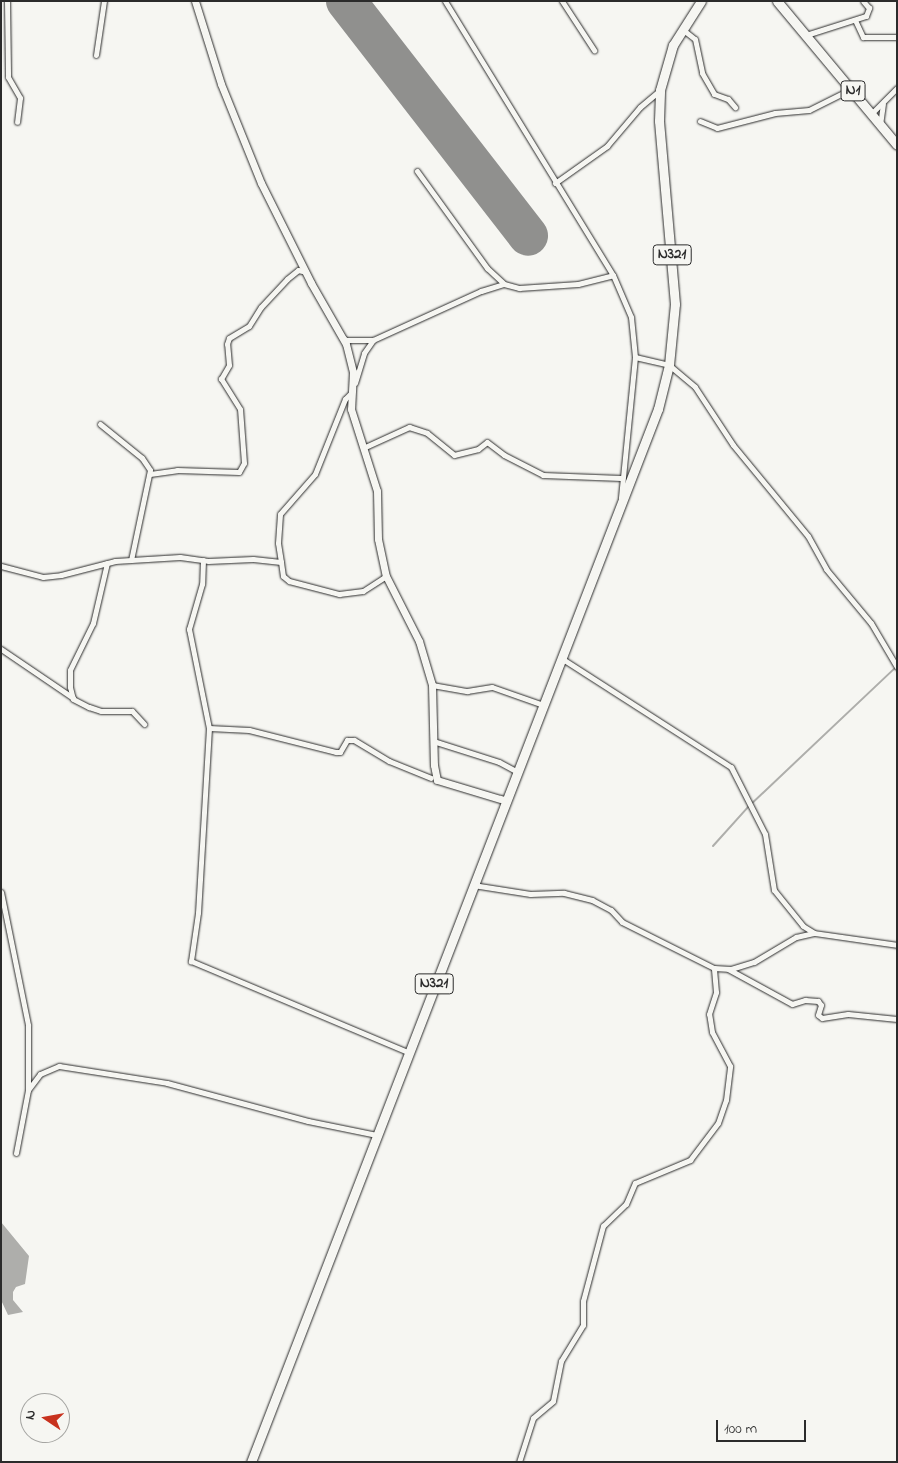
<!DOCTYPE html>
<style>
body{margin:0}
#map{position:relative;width:898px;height:1463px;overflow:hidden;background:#f6f6f2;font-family:"Indie Flower",sans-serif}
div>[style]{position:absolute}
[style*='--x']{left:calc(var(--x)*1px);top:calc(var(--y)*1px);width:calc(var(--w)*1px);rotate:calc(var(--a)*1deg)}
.water>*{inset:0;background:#aeaeab}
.stream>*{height:2px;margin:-1px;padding:0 1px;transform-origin:1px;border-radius:1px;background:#aeaeab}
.runway>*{height:40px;margin:-20px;padding:0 20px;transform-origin:20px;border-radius:20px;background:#90908e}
.roads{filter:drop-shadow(0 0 1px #2b2b2b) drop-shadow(0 0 1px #2b2b2b)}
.minor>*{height:5px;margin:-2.5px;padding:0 2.5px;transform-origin:2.5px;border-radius:2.5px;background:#f6f6f2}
.tertiary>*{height:7px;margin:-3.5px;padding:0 3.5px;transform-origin:3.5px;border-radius:3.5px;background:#f6f6f2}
.primary>*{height:9px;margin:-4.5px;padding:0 4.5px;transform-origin:4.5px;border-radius:4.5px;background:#f6f6f2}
.trunk>*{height:9px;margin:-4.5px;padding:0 4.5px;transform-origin:4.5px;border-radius:4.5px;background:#f6f6f2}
span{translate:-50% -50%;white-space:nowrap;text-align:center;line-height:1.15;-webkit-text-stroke:4.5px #f6f6f2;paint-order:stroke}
.shield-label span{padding:1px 4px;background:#f6f6f2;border:1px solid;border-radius:4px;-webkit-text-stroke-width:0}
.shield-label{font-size:15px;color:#2b2b2b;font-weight:700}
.frame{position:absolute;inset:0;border:2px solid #2b2b2b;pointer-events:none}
.north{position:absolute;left:20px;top:1393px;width:50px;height:50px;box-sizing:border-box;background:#f6f6f2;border:1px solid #a5a5a2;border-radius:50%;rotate:282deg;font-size:14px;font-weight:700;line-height:20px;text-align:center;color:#2b2b2b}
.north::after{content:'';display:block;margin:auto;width:18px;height:22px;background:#c8321e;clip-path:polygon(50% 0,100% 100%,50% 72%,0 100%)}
.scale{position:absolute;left:716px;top:1420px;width:90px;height:22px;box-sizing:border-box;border:2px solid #2b2b2b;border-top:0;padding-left:6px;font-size:15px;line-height:18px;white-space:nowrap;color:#2b2b2b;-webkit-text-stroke:4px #f6f6f2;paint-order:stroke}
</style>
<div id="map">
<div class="water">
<div style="clip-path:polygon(1px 1222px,29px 1256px,25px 1284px,16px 1287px,13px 1292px,13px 1300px,23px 1312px,8px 1315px,1px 1300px)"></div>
</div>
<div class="stream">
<div style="--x:713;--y:846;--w:52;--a:-48.1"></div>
<div style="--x:748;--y:807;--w:205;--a:-43.4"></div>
</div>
<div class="runway">
<div style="--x:346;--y:1;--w:297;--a:52.2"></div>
</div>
<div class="roads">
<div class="minor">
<div style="--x:7;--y:1;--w:76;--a:89.2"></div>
<div style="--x:8;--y:77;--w:24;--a:60"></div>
<div style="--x:20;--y:98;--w:24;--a:97"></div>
<div style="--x:445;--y:1;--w:321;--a:58.5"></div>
<div style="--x:613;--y:275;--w:46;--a:66.8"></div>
<div style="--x:631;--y:317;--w:40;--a:84.3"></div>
<div style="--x:635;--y:357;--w:142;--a:95.7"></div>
<div style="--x:562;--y:1;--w:59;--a:56.9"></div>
<div style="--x:855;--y:20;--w:19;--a:65"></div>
<div style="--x:863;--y:37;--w:34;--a:0"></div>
<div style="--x:682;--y:29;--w:16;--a:38"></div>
<div style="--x:695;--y:39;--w:35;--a:78"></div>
<div style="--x:702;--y:73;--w:24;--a:60"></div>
<div style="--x:714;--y:94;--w:15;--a:20"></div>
<div style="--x:728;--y:99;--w:11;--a:49"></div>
<div style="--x:806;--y:35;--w:63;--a:-17.6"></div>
<div style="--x:866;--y:16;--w:9;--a:-69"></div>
<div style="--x:869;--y:8;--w:9;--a:-131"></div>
<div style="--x:96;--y:55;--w:55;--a:-81.6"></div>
<div style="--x:871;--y:114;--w:37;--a:-45"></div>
<div style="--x:700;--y:121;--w:18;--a:22"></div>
<div style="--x:717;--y:128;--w:60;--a:-14.5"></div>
<div style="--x:775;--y:113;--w:34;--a:-5"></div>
<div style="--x:809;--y:110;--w:47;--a:-26.6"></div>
<div style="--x:880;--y:125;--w:21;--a:-82"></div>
<div style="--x:417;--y:171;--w:120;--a:54.2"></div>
<div style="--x:487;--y:268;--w:23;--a:43"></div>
<div style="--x:555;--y:183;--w:64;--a:-35.4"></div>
<div style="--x:607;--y:146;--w:51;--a:-49.8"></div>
<div style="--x:640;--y:107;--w:26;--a:-40"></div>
<div style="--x:342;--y:337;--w:5;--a:37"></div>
<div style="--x:346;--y:340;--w:27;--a:0"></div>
<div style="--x:635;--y:357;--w:35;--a:13"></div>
<div style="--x:669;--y:365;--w:34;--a:40"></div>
<div style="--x:695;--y:387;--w:69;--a:56.8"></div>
<div style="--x:733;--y:445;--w:118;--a:50.5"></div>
<div style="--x:808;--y:536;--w:38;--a:61"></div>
<div style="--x:826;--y:569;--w:70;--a:50.2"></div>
<div style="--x:871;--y:623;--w:51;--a:59.4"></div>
<div style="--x:355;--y:383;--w:31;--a:-73"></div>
<div style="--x:364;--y:353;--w:16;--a:-55"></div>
<div style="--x:373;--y:340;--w:119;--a:-24.4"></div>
<div style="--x:481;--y:291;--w:24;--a:-17"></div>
<div style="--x:504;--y:284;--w:16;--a:15"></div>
<div style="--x:519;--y:288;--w:59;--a:-3.9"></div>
<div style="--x:578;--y:284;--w:36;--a:-14"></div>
<div style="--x:100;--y:424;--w:54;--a:39"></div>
<div style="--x:142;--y:458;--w:14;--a:56"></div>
<div style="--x:150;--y:470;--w:92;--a:101.9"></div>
<div style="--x:363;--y:448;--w:51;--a:-24.5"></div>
<div style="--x:409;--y:427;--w:19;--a:18"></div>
<div style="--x:427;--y:433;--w:35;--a:39"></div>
<div style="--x:454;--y:455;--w:25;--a:-14"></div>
<div style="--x:478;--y:449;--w:11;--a:-38"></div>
<div style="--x:487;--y:442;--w:21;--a:37"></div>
<div style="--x:504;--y:455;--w:44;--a:27.1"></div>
<div style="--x:543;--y:475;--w:78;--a:2.2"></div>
<div style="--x:150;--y:474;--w:27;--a:-8"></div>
<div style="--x:177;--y:470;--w:62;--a:1.8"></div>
<div style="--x:239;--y:472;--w:10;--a:-61"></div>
<div style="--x:244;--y:463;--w:54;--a:-94.2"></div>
<div style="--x:240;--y:409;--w:36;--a:-122"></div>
<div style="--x:221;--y:379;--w:16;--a:-60"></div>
<div style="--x:229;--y:365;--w:21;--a:-95"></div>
<div style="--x:227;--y:344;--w:6;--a:-72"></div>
<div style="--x:229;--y:338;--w:23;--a:-31"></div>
<div style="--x:249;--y:326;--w:22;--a:-58"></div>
<div style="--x:261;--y:307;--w:38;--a:-47"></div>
<div style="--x:287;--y:279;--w:14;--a:-39"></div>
<div style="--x:298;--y:270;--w:8;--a:14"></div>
<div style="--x:203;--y:560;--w:24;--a:92"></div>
<div style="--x:202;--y:584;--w:47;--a:106.1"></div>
<div style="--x:189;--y:629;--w:101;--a:78.6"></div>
<div style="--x:209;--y:728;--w:185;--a:93.4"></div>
<div style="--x:198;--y:913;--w:49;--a:98.3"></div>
<div style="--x:191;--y:961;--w:235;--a:22.8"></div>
<div style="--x:281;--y:562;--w:19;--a:-99"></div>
<div style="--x:278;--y:543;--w:29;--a:-86"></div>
<div style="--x:280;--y:514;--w:53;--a:-48.8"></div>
<div style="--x:315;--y:474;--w:81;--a:-68.2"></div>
<div style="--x:345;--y:399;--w:11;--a:-45"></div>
<div style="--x:107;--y:563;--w:62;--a:103.1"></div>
<div style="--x:93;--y:623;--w:52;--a:116.1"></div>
<div style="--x:70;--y:670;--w:17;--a:90"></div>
<div style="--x:70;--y:687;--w:12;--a:76"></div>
<div style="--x:73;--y:699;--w:18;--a:27"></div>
<div style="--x:89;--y:707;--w:13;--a:18"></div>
<div style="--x:101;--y:711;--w:31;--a:0"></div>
<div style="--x:132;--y:711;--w:18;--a:47"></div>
<div style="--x:1;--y:566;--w:43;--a:14.7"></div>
<div style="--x:43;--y:577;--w:18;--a:-6"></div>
<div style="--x:61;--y:575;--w:56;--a:-14.5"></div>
<div style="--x:115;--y:561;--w:65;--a:-3.5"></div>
<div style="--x:180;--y:557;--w:28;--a:8"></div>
<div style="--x:208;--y:561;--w:45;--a:-2.5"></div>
<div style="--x:253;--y:559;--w:28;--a:6"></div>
<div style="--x:281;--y:562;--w:14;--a:82"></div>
<div style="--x:283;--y:576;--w:8;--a:40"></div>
<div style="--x:289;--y:581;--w:52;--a:14.6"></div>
<div style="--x:339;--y:594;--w:24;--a:-7"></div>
<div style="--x:363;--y:591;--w:27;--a:-33"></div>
<div style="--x:1;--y:649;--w:87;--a:34.2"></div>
<div style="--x:561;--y:658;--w:202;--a:32.7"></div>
<div style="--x:731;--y:767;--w:75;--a:63.1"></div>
<div style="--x:765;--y:834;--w:57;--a:80.9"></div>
<div style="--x:774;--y:890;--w:46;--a:51.1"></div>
<div style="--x:803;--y:926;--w:13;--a:32"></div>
<div style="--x:814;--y:933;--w:84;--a:8.2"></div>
<div style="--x:432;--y:685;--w:36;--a:10"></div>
<div style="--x:467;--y:691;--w:25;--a:-9"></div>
<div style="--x:492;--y:687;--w:54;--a:19.4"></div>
<div style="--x:209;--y:728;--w:40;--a:2.9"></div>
<div style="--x:249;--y:730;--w:90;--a:14.2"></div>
<div style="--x:336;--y:752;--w:4;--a:0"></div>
<div style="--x:340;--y:752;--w:14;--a:-60"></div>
<div style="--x:347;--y:740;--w:7;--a:0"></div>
<div style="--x:354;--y:740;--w:41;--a:31"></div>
<div style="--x:389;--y:761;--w:45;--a:22"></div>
<div style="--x:433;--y:741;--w:69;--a:17.7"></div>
<div style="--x:499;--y:762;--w:19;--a:28"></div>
<div style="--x:473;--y:885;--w:58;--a:9"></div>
<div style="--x:530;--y:894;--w:34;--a:-2"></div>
<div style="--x:564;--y:893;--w:29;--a:14"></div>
<div style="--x:592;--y:900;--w:21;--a:28"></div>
<div style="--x:611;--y:910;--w:16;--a:47"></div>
<div style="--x:622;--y:922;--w:103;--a:26.6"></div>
<div style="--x:714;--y:968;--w:17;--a:3"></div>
<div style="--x:731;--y:969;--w:24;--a:-17"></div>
<div style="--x:754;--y:962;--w:49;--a:-30.8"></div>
<div style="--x:796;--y:937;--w:18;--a:-13"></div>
<div style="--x:1;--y:892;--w:136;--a:78.5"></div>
<div style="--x:28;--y:1025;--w:65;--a:90"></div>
<div style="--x:728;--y:969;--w:73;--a:28.7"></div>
<div style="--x:792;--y:1004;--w:14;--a:-17"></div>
<div style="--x:805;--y:1000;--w:13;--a:4"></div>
<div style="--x:818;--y:1001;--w:5;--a:53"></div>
<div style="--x:821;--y:1005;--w:10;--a:107"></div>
<div style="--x:818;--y:1015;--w:5;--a:37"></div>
<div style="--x:822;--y:1018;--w:26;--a:-9"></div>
<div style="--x:848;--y:1014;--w:49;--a:5.8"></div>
<div style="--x:16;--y:1153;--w:64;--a:-79.2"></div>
<div style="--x:28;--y:1090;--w:20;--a:-53"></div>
<div style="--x:40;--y:1074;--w:21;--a:-23"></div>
<div style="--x:59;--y:1066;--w:109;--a:8.9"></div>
<div style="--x:167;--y:1083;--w:146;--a:15.1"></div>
<div style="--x:308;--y:1121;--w:70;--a:11.5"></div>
<div style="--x:519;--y:1462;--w:46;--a:-72.3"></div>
<div style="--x:533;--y:1418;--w:26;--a:-40"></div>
<div style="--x:553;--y:1401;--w:41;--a:-78.7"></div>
<div style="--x:561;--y:1361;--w:42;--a:-58.6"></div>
<div style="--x:583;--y:1325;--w:24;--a:-90"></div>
<div style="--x:583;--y:1301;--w:78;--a:-75.1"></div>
<div style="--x:603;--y:1226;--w:32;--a:-44"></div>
<div style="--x:626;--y:1204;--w:23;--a:-67"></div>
<div style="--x:635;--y:1183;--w:60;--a:-22.7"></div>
<div style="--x:690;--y:1160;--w:46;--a:-52.9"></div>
<div style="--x:718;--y:1123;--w:24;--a:-71"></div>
<div style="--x:726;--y:1100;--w:34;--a:-83"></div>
<div style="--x:730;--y:1066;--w:38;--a:-118"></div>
<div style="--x:712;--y:1032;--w:18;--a:-99"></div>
<div style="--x:709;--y:1014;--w:23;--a:-72"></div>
<div style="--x:716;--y:992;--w:24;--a:-95"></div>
</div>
<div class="tertiary">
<div style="--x:195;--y:1;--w:87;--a:72.6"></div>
<div style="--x:221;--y:84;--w:107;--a:68"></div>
<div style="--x:261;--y:183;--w:112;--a:63.4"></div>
<div style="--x:311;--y:283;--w:70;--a:60.2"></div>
<div style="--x:346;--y:344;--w:29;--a:76"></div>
<div style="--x:353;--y:372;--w:37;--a:93"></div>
<div style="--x:351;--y:409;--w:86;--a:72.4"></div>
<div style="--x:377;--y:491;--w:48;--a:88.8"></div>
<div style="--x:378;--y:539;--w:38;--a:78"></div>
<div style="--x:386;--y:576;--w:73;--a:63.1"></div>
<div style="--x:419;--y:641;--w:46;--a:73.5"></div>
<div style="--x:432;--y:685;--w:80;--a:88.6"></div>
<div style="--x:434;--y:765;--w:15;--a:79"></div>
<div style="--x:437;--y:780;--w:73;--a:16.7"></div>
</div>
<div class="primary">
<div style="--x:251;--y:1462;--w:1129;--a:-68.87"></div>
<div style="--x:658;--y:409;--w:45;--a:-76"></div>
<div style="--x:669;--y:365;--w:61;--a:-84.4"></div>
<div style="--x:675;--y:304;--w:184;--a:-95"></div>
<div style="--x:659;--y:121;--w:31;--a:-88"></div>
<div style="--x:660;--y:90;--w:47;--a:-73.9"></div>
<div style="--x:673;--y:45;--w:52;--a:-57.5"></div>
</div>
<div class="trunk">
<div style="--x:777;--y:1;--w:187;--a:50.2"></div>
</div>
</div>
<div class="shield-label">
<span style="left:853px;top:91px">N1</span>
<span style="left:672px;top:255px">N321</span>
<span style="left:434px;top:984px">N321</span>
</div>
<div class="frame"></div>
<div class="north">N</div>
<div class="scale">100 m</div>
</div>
